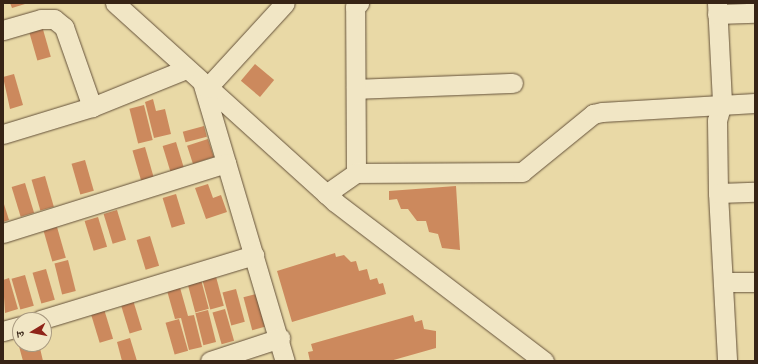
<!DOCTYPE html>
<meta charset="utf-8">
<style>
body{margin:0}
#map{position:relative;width:758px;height:364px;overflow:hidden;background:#e9d9a6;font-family:"IM FELL Great Primer","Noto Serif Devanagari",serif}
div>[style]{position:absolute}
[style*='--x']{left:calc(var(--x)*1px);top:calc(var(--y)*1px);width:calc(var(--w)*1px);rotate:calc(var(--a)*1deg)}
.building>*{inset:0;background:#cc895d;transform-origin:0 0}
.roads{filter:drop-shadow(0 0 1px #64513a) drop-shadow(0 0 1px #64513a)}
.minor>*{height:19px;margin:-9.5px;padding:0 9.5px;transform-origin:9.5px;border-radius:9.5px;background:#f1e6c5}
span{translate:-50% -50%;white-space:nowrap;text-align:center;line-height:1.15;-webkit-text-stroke:4px #f1e6c5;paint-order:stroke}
.frame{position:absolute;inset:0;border:4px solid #372416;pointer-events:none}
.north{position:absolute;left:12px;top:312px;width:40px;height:40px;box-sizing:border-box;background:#f1e6c5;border:1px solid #a7987f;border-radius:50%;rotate:260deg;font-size:11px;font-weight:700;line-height:16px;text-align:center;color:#372416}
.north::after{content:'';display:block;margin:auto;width:14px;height:18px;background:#8f2418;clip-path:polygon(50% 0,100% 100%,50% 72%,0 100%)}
</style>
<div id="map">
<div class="building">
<div style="clip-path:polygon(10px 3px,24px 3px,25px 4px,12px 8px)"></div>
<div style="left:42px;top:26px;width:32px;height:14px;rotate:74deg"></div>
<div style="left:255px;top:64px;width:25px;height:22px;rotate:40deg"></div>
<div style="clip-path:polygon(14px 74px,23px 105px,10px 109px,3px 77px)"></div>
<div style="clip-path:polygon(153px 99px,156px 111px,165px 109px,171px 134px,154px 138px,145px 102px)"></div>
<div style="left:144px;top:105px;width:36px;height:15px;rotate:76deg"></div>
<div style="left:204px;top:126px;width:11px;height:22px;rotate:75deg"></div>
<div style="left:208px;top:139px;width:19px;height:22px;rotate:72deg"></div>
<div style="left:176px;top:142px;width:31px;height:14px;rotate:73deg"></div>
<div style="left:145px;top:147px;width:32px;height:13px;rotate:74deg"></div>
<div style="left:85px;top:160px;width:32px;height:14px;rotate:74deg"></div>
<div style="left:45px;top:176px;width:32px;height:14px;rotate:74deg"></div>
<div style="left:25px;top:183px;width:31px;height:14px;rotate:73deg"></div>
<div style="clip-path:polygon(208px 184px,213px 198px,221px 195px,227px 212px,206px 219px,195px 188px)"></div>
<div style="clip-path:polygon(456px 186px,460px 250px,442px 248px,438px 234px,429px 232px,426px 221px,417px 221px,408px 209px,401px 209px,397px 199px,389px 200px,389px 191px)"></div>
<div style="left:176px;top:194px;width:31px;height:14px;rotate:73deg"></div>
<div style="clip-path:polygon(3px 201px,9px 220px,3px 222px)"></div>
<div style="left:117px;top:210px;width:31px;height:14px;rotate:73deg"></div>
<div style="left:98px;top:217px;width:31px;height:14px;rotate:73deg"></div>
<div style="left:57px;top:227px;width:32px;height:14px;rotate:74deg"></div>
<div style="left:150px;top:236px;width:31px;height:14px;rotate:73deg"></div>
<div style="clip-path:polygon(335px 253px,336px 257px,344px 255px,351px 262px,356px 261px,359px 271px,367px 269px,370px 280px,377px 278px,379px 284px,383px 283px,386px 294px,292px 322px,277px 271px)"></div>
<div style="left:68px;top:260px;width:32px;height:14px;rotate:76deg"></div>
<div style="left:46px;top:269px;width:32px;height:14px;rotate:74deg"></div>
<div style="left:215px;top:273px;width:34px;height:14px;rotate:75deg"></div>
<div style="left:25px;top:275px;width:32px;height:14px;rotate:74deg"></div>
<div style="left:200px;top:276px;width:34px;height:14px;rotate:75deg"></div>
<div style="clip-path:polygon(9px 278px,18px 309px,5px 313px,3px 280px)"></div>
<div style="clip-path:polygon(179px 284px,188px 316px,194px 315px,202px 347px,189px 350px,181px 318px,175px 319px,166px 287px)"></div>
<div style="left:236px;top:289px;width:34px;height:14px;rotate:75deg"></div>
<div style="left:256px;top:294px;width:34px;height:13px;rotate:75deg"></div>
<div style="left:133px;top:300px;width:31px;height:13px;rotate:73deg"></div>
<div style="left:104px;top:309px;width:31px;height:14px;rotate:73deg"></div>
<div style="left:225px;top:309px;width:33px;height:13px;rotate:74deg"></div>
<div style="left:208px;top:310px;width:33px;height:13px;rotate:76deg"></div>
<div style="clip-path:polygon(413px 315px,415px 322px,422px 320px,424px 329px,436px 331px,436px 348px,390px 361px,310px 361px,308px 352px,313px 351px,311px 344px)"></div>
<div style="left:179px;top:319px;width:33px;height:14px;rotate:74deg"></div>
<div style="clip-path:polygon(20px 338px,20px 344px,39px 344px,43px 361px,23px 361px,17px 339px)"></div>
<div style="clip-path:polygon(130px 338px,137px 361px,122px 361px,117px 342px)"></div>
</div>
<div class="roads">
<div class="minor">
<div style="--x:115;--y:3;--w:297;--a:42.1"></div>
<div style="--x:335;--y:202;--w:263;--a:37.3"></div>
<div style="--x:717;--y:3;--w:100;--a:87.1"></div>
<div style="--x:722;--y:103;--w:18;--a:106"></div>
<div style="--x:717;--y:120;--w:73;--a:89.2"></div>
<div style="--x:718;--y:193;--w:168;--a:86.9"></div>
<div style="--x:717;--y:14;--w:38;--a:-2"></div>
<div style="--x:3;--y:30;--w:40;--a:-16"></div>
<div style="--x:41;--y:19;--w:13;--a:0"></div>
<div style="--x:54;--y:19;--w:13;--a:39"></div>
<div style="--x:64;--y:27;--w:85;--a:70.7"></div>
<div style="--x:203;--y:85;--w:288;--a:73.5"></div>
<div style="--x:207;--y:88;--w:115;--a:-47.5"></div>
<div style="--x:356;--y:89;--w:157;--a:-2.2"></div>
<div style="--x:3;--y:134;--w:93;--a:-16.9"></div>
<div style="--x:92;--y:107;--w:101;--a:-22"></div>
<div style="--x:356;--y:173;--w:166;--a:-90.3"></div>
<div style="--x:355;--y:7;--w:6;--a:-45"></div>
<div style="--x:718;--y:193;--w:37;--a:-2"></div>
<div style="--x:326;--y:194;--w:37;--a:-35"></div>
<div style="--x:356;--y:173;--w:166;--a:-0.3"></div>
<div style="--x:522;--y:172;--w:92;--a:-39.2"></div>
<div style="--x:593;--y:114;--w:9;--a:-13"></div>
<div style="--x:602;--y:112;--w:153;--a:-3.4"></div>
<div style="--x:3;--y:233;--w:234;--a:-17.4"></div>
<div style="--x:723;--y:282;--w:32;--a:0"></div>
<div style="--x:40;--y:320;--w:224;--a:-16.9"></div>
<div style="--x:3;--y:331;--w:18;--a:-16"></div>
<div style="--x:210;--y:361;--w:74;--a:-18.2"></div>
</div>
</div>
<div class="frame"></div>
<div class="north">उ</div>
</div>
